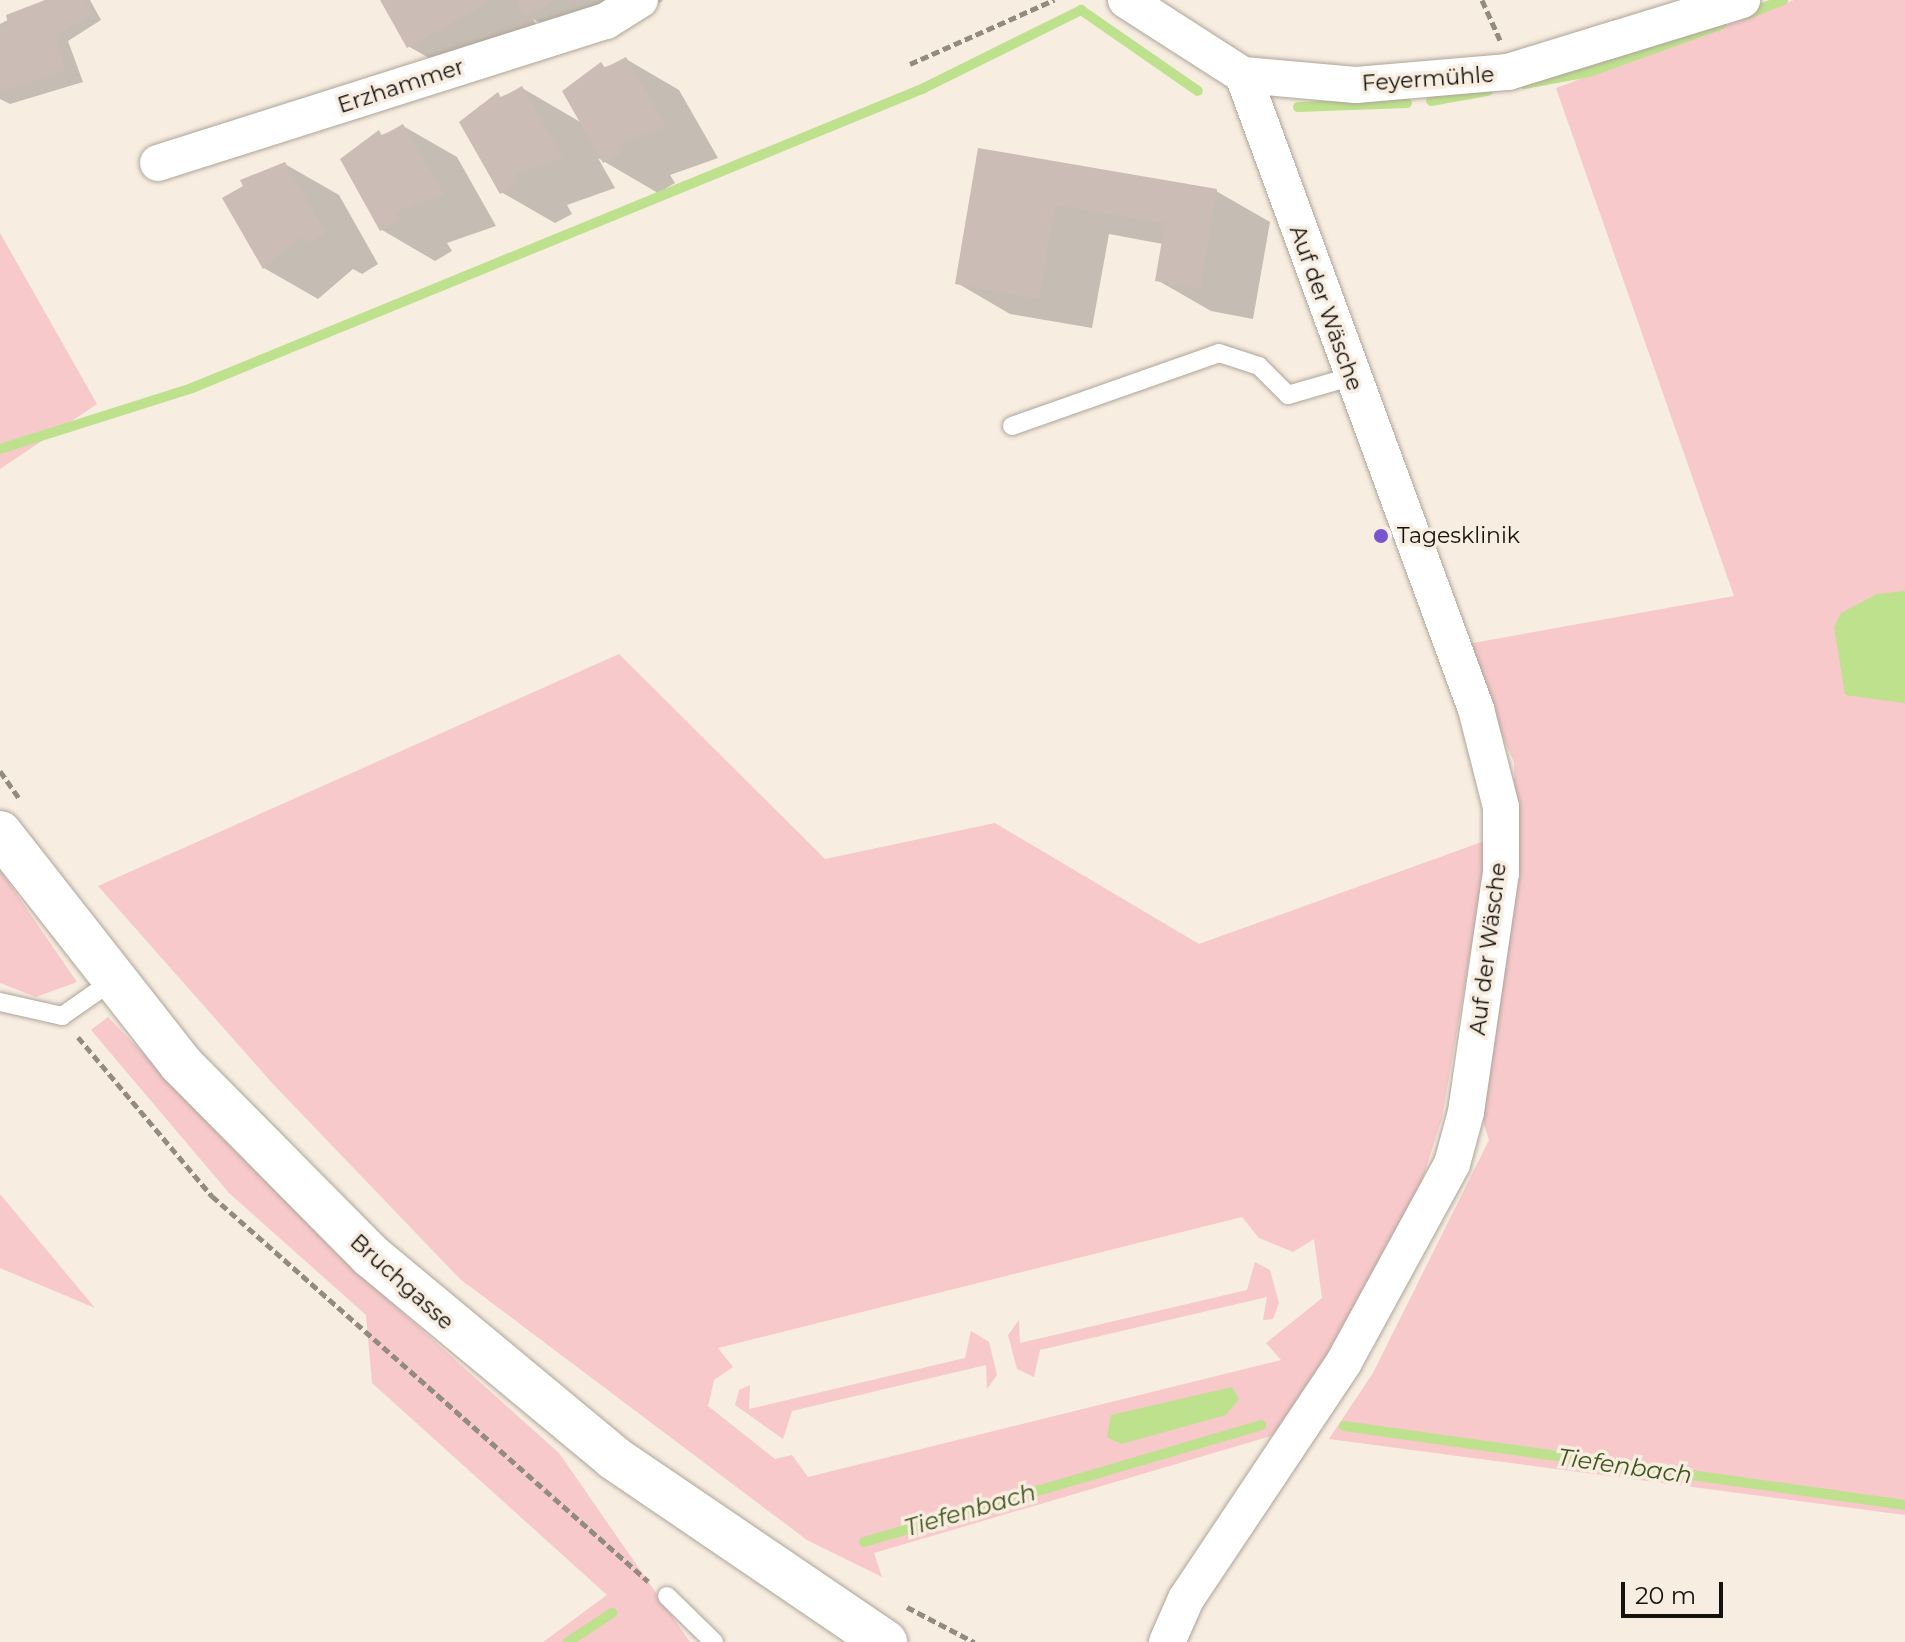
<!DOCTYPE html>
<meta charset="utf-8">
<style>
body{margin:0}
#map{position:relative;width:1905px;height:1642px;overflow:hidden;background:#f7ede0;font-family:Montserrat,sans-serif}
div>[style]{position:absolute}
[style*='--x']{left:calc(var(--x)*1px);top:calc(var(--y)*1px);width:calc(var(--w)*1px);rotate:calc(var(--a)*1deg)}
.green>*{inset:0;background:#f7c9cb}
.water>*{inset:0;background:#bde18c}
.shadow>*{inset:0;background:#0003}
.stream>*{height:10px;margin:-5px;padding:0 5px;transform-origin:5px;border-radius:5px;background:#bde18c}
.building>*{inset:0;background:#ccbcb6}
.path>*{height:5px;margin-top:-2.5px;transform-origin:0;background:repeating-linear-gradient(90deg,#928b82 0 8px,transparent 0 12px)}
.roads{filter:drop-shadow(0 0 2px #aea498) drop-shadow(0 0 2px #aea498)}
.service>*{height:18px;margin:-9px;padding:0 9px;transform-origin:9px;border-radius:9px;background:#fff}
.minor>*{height:36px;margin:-18px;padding:0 18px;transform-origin:18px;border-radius:18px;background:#fff}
.primary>*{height:44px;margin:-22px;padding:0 22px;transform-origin:22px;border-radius:22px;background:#fff}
.dots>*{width:22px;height:22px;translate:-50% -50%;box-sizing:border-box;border:4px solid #f7ede0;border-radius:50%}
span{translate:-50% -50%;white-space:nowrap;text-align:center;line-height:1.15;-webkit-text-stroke:7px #f7ede0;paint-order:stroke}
.street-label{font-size:22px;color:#15110d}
.poi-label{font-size:22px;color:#15110d}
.left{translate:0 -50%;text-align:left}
.water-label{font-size:24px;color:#3f561b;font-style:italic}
.scale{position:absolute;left:1621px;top:1582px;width:102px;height:36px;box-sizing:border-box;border:4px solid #15110d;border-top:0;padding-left:10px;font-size:24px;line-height:28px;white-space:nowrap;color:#15110d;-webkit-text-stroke:6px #f7ede0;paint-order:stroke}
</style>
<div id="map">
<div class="green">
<div style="clip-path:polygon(1794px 0,1905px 0,1905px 1515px,1329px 1439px,1373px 1373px,1489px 1140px,1482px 1118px,1515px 903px,1514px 762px,1462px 645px,1734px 596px,1556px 88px)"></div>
<div style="clip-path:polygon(0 233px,97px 404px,0 469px)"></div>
<div style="clip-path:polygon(evenodd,619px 654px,825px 859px,995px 823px,1199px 944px,1490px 839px,1442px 1118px,1404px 1238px,1281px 1433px,874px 1553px,882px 1577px,807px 1540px,460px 1279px,273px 1084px,98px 886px,619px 654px,1242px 1217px,1259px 1238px,1293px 1252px,1314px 1239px,1322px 1298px,1266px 1343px,1281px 1360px,808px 1477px,792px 1455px,775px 1459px,708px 1406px,714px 1380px,733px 1367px,718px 1348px,1242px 1217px)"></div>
<div style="clip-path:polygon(0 870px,77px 982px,36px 997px,0 983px)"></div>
<div style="clip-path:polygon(108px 1017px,336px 1253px,559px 1453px,690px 1642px,543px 1642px,607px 1595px,372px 1383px,366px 1315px,229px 1193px,91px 1030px)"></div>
<div style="clip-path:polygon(0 1194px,95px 1308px,0 1268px)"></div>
<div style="clip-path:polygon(1255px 1262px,1270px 1270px,1279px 1303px,1273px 1319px,1263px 1320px,1267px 1297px,1040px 1350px,1034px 1377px,1017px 1369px,1008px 1335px,1019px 1320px,1020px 1343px,1247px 1290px)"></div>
<div style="clip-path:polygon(971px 1331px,989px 1342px,997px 1375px,987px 1389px,986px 1365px,792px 1411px,783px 1439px,735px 1405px,739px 1390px,750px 1385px,749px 1409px,965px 1358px)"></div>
</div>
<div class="water">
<div style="clip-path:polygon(1905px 591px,1905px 703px,1845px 695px,1834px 627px,1841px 613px,1877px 594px)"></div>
<div style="clip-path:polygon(1232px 1387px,1239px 1399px,1226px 1415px,1121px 1444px,1107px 1437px,1111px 1415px)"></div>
</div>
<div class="shadow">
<div style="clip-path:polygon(46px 0,90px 0,101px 20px,68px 41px,83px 82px,10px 104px,0 99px,0 24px)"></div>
<div style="clip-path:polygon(383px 0,662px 0,663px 1px,580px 46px,533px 19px,541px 33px,462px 77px,408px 46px)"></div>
<div style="clip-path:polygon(626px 59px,679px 90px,718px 158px,670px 175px,675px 183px,658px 193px,598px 158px,615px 188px,567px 205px,572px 214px,555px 223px,501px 192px,479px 106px,522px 88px,582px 123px,582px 76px)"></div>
<div style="clip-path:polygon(403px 126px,457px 157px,496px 226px,447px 243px,452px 251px,435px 261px,382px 230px,360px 144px)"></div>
<div style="clip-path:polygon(980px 151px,1216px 191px,1270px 222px,1253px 319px,1211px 311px,1157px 280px,1163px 244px,1109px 234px,1092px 328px,1010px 314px,957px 283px)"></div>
<div style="clip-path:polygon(285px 164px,339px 195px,378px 264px,362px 274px,353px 269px,318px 299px,264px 268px,225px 198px)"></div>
</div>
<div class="stream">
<div style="--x:1745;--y:15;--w:41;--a:-21.5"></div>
<div style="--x:1524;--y:84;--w:66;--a:-10.5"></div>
<div style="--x:1589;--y:72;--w:141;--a:-19.8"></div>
<div style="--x:1431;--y:101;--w:58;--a:-10"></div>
<div style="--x:1298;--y:107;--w:109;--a:-2.1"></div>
<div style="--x:0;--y:449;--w:201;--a:-17.6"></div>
<div style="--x:192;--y:388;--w:789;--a:-22.27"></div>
<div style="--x:922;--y:89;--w:178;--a:-26.4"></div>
<div style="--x:1081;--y:10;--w:142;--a:34.7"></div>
<div style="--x:1344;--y:1426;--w:567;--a:8.02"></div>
<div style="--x:864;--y:1542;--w:414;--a:-16.4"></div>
<div style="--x:568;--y:1642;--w:53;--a:-33.4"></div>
</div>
<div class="building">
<div style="clip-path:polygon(45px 0,85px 0,93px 14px,56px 35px,65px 71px,0 91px,0 26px,8px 24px,6px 15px)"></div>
<div style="clip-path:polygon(380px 0,487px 0,489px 2px,407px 48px)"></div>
<div style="clip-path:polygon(516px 0,555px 0,525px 17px)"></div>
<div style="clip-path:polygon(626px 57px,666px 127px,618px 144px,622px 152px,603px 163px,562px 91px,601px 62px,605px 68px)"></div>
<div style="clip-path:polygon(522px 86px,563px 158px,514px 174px,519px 183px,500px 194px,459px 122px,498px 92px,501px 98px)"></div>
<div style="clip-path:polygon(403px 124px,444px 195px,395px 212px,400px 220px,380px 231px,340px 159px,379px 130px,382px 136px)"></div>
<div style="clip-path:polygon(978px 148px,1217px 189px,1200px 289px,1155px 281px,1165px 223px,1055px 205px,1039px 299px,955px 284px)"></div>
<div style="clip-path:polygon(285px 162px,326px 233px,307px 244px,302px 236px,263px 269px,222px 198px,243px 186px,240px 180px)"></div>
</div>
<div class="path">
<div style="--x:1482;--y:0;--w:44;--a:65.8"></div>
<div style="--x:910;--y:64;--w:158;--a:-24"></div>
<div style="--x:0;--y:771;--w:35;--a:55"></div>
<div style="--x:78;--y:1037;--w:208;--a:49.9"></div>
<div style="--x:212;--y:1196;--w:582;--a:41.45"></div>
<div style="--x:907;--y:1607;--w:76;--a:27.6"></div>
</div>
<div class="roads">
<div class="service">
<div style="--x:1012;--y:426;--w:219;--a:-19.4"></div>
<div style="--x:1219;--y:353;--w:42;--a:18"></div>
<div style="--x:1259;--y:366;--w:41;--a:45"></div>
<div style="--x:1288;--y:395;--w:65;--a:-16.2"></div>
<div style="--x:0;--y:1002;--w:64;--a:12.7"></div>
<div style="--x:62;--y:1016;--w:61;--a:-35"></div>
<div style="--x:667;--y:1596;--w:66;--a:44.4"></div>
</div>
<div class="minor">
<div style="--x:1126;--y:0;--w:139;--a:32.7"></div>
<div style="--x:1243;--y:75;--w:113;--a:5.1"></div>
<div style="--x:1356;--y:85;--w:153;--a:-4.9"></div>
<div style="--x:1508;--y:72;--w:245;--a:-17.1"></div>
<div style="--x:158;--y:163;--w:470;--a:-17.6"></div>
<div style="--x:606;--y:21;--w:40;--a:-32"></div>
<div style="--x:1167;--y:1642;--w:47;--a:-66.2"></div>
<div style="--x:1186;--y:1599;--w:285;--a:-56.3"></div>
<div style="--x:1344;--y:1362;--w:226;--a:-61.4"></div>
<div style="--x:1452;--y:1164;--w:54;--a:-74.9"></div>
<div style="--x:1466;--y:1112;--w:242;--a:-81.7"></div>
<div style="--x:1501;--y:873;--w:66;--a:-90"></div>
<div style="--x:1501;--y:807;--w:101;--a:-104.3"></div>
<div style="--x:1476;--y:709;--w:675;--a:-110.18"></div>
</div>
<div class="primary">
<div style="--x:0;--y:833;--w:293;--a:51.9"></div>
<div style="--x:181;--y:1064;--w:270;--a:45.3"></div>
<div style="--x:371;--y:1256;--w:316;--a:39.7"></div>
<div style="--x:614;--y:1458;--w:328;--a:34.2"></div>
</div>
</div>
<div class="dots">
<div style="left:1381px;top:536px;background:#7956cf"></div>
</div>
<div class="street-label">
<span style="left:1428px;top:79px;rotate:-4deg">Feyermühle</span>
<span style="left:401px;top:86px;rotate:-18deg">Erzhammer</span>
<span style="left:1326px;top:308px;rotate:70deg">Auf der Wäsche</span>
<span style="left:1488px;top:949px;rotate:-83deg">Auf der Wäsche</span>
<span style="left:402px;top:1282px;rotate:42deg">Bruchgasse</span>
</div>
<div class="poi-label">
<span class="left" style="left:1397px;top:536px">Tagesklinik</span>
</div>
<div class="water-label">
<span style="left:1625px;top:1466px;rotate:8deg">Tiefenbach</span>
<span style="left:970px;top:1510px;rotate:-16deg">Tiefenbach</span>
</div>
<div class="scale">20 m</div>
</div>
